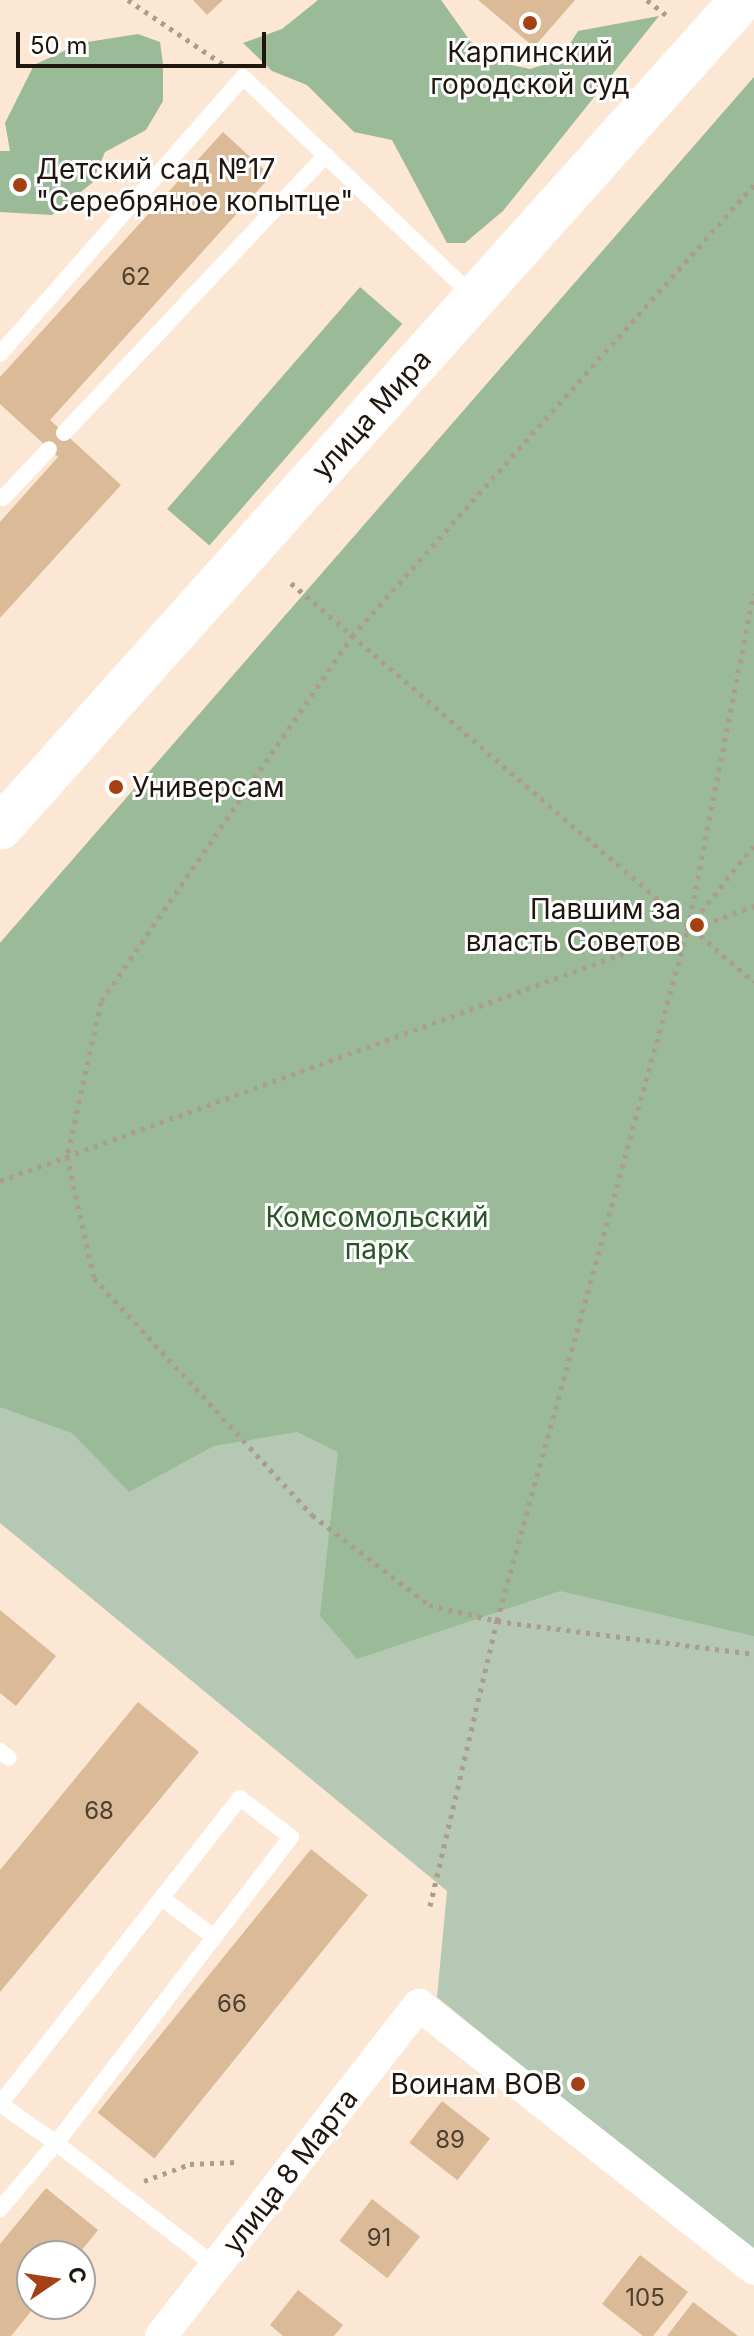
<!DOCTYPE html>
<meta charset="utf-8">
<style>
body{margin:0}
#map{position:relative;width:754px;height:2336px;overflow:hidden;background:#fbe7d3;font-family:Inter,sans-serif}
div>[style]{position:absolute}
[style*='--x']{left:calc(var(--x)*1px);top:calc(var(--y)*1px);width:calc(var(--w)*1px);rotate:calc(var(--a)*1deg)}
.green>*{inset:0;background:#b5c8b3}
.forest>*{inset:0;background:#9bba97;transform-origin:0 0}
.building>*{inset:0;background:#dbba98;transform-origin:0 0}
.path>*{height:5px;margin-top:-2.5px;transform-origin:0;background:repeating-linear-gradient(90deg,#ac9c8c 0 4px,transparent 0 10px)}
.service>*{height:16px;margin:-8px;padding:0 8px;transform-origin:8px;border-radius:8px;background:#fff}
.minor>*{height:32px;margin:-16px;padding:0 16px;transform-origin:16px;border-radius:16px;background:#fff}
.secondary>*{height:44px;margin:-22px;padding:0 22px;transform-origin:22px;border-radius:22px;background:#fff}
.dots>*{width:22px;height:22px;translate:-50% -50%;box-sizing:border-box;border:4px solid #fff;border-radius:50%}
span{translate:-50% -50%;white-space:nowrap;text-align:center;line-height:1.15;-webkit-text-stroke:6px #fff;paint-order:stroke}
.number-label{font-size:24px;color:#4e3f30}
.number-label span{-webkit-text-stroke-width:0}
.poi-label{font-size:28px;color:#1f160d}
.left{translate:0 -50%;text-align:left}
.right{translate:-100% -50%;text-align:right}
.street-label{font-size:28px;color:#1f160d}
.park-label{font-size:28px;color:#295526}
.north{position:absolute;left:16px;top:2240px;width:80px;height:80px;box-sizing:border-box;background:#fff;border:2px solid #a5a29e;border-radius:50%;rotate:77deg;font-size:22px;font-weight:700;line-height:32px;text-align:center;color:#1f160d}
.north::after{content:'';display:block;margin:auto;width:28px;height:36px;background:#a54014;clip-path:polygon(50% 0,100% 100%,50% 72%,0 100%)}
.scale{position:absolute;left:16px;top:32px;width:250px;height:36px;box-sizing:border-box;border:4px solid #1f160d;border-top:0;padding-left:10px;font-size:24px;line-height:28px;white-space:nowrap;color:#1f160d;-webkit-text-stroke:6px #fff;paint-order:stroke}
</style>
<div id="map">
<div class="green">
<div style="clip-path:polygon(754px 77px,754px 2256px,437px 1997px,447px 1891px,0 1523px,0 943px)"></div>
</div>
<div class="forest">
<div style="clip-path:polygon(318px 0,441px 0,483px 59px,530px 69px,560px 60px,578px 31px,659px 16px,503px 211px,465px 243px,447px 243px,392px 140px,354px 132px,307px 85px,272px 71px,243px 43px,282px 29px)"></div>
<div style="clip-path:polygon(138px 34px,160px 42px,163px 64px,163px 101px,146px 130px,105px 152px,92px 183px,52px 215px,0 212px,0 151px,10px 151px,5px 123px,34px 65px,81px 43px)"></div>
<div style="clip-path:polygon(754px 77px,754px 1636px,560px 1591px,357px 1659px,320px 1616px,338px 1452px,297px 1432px,214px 1446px,129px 1492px,72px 1433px,0 1407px,0 943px)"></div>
<div style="left:360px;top:287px;width:56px;height:294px;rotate:41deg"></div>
</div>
<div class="building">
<div style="clip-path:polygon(193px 0,223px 0,207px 15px)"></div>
<div style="clip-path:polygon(478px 0,575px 0,534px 47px)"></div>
<div style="clip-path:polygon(223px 132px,271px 176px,50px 420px,121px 485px,0 618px,0 522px,58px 457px,0 404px,0 377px)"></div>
<div style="clip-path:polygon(0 1610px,56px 1656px,16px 1706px,0 1693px)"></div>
<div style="clip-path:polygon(138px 1702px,199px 1752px,0 1992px,0 1870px)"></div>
<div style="left:311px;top:1849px;width:73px;height:339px;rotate:39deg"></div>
<div style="left:442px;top:2101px;width:61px;height:53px;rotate:38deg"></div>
<div style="clip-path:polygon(46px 2188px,98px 2230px,77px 2256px,32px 2256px,32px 2304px,37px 2304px,11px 2336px,0 2336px,0 2244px)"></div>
<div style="left:372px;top:2199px;width:61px;height:53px;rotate:38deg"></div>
<div style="clip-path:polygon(640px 2255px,688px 2292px,653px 2336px,643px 2336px,602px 2304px)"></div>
<div style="clip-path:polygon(298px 2290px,343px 2325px,334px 2336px,283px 2336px,270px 2325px)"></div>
<div style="clip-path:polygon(693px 2302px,738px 2336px,667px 2336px)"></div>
</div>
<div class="path">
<div style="--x:128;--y:0;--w:115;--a:34"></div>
<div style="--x:647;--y:0;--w:24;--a:38"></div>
<div style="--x:754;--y:185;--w:603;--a:131.7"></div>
<div style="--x:353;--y:635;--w:445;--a:124.5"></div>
<div style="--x:101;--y:1002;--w:158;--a:102.4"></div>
<div style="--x:67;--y:1156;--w:125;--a:77.5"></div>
<div style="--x:94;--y:1278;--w:322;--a:47.4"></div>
<div style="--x:312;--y:1515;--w:148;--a:37.6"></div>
<div style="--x:429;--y:1605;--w:70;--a:13.2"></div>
<div style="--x:497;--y:1621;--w:259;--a:7.3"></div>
<div style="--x:291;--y:583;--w:611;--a:40.75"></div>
<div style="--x:689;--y:927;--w:105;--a:-51.6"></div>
<div style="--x:0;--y:1181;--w:803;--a:-20.04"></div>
<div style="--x:430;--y:1906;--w:293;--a:-76.8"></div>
<div style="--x:497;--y:1621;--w:719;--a:-74.59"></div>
<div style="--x:688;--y:928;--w:341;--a:-78.9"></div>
<div style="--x:144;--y:2181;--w:49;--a:-20.3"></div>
<div style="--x:190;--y:2164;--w:47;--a:-2.4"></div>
</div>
<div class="service">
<div style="--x:0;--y:354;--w:368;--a:-48.7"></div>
<div style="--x:243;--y:77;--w:318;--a:43.6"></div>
<div style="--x:64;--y:433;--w:382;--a:-46.7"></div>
<div style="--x:3;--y:498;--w:67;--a:-46.8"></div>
<div style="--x:0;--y:1751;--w:11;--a:38"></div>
<div style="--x:163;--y:1899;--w:64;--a:36.7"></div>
<div style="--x:0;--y:2104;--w:389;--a:-51.9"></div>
<div style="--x:240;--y:1798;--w:64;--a:37.4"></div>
<div style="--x:291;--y:1837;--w:386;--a:127.5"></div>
<div style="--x:56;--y:2143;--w:202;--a:37.6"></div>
<div style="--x:0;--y:2209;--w:87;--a:-49.7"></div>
<div style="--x:56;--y:2143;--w:65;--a:-145.1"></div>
</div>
<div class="minor">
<div style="--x:161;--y:2336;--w:420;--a:-52.1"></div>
<div style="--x:419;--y:2005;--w:427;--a:38.2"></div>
</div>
<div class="secondary">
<div style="--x:0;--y:828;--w:1112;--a:-48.14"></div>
</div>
<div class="dots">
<div style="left:530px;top:23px;background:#a54014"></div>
<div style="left:20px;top:185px;background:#a54014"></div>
<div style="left:116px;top:787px;background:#a54014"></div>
<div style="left:697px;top:925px;background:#a54014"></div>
<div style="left:578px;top:2084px;background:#a54014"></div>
</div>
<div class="number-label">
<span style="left:136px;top:277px">62</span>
<span style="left:99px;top:1811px">68</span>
<span style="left:232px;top:2004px">66</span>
<span style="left:450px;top:2140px">89</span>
<span style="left:379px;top:2238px">91</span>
<span style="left:645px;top:2298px">105</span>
</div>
<div class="poi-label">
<span style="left:530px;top:68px">Карпинский<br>городской суд</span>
<span class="left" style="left:36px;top:185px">Детский сад №17<br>"Серебряное копытце"</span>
<span class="left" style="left:132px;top:787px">Универсам</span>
<span class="right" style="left:681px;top:925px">Павшим за<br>власть Советов</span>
<span class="right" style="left:562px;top:2084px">Воинам ВОВ</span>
</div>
<div class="street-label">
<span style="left:371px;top:414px;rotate:-48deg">улица Мира</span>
<span style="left:290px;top:2171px;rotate:-52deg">улица 8 Марта</span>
</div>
<div class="park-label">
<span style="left:377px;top:1233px">Комсомольский<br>парк</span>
</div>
<div class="north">С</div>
<div class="scale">50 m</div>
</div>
